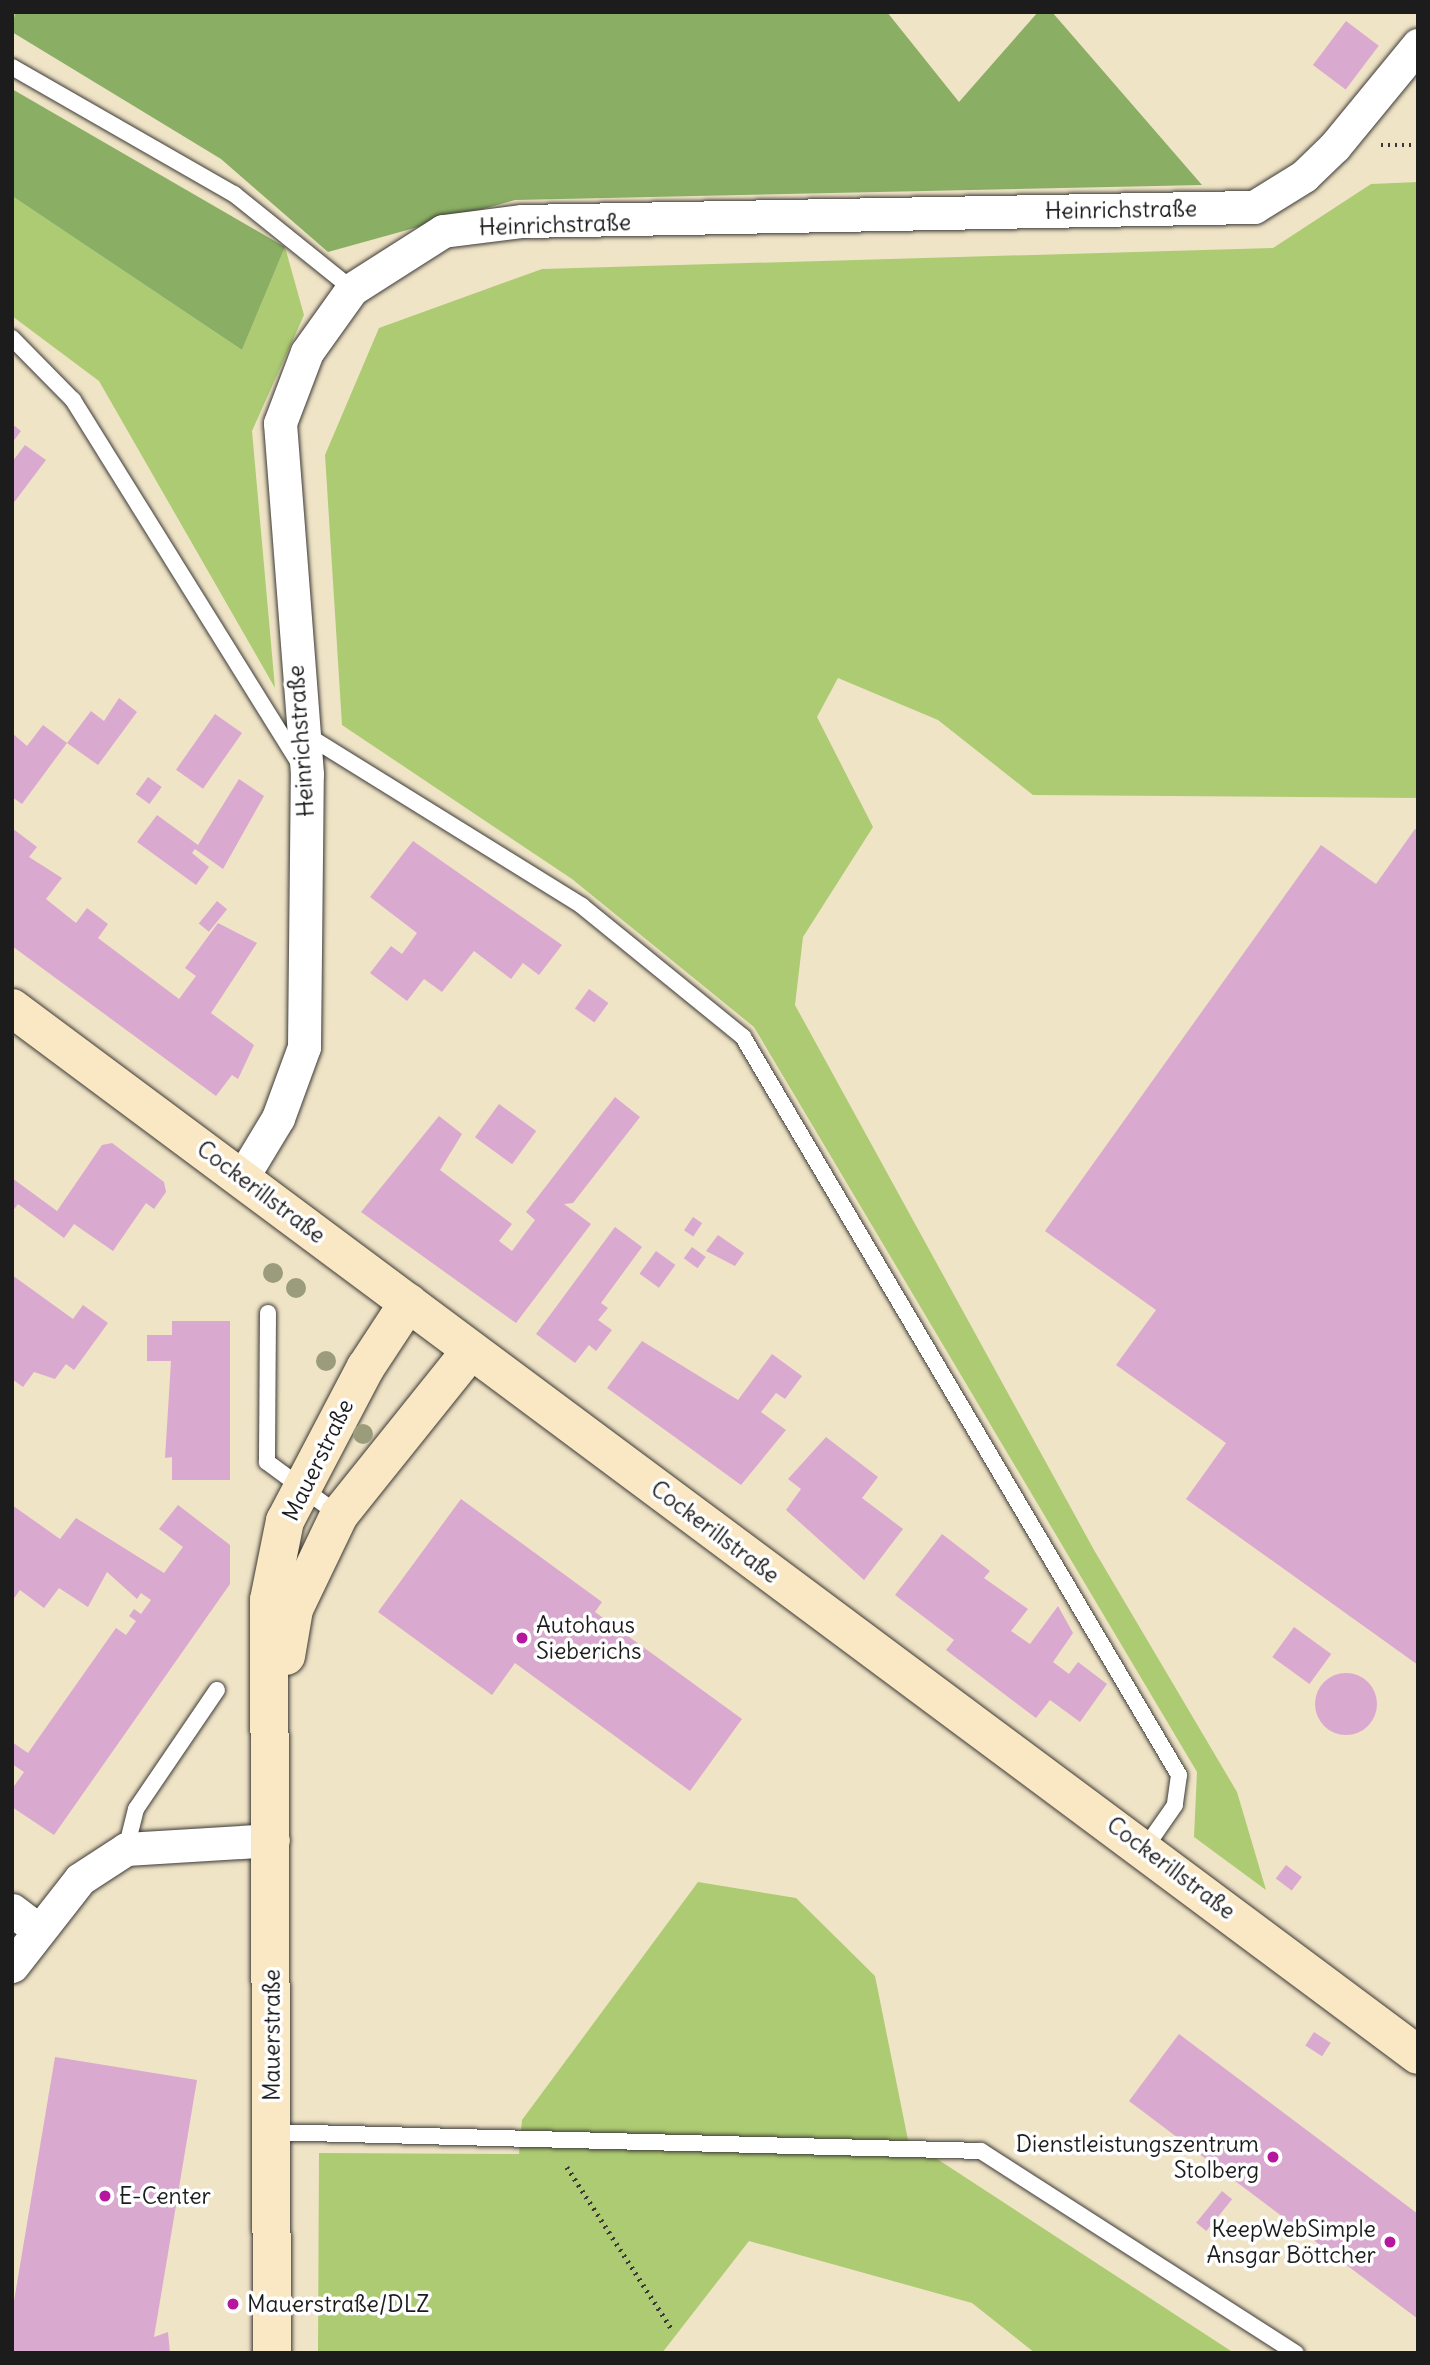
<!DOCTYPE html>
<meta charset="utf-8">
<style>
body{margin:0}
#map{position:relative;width:1430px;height:2365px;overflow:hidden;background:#f0e4c7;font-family:Delius,sans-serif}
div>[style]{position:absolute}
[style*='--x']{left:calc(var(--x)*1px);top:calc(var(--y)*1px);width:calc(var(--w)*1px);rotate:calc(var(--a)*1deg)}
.green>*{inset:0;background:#adcb72}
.forest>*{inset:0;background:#8aaf64}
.building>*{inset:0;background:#daa9d0;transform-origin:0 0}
.round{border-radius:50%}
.path>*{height:4.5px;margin-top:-2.25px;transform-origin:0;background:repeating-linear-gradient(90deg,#3c3a36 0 2px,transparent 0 7px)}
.roads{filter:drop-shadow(0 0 2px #3c3a36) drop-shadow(0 0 2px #3c3a36)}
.lane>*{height:16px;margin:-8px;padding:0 8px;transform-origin:8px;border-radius:8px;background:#fff}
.street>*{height:33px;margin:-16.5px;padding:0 16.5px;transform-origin:16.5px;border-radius:16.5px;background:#fff}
.secondary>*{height:38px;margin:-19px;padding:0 19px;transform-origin:19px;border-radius:19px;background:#fae7c3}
.trees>*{width:20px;height:20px;margin:-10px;border-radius:50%;background:#9b9c7c}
.dots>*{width:19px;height:19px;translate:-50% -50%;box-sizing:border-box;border:4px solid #fff;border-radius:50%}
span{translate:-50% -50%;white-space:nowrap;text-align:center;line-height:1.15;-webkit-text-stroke:7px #fff;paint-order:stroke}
.street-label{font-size:23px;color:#1c1c1c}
.poi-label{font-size:23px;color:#1c1c1c}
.left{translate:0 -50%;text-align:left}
.right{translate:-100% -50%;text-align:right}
.frame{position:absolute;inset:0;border:14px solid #1c1c1c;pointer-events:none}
</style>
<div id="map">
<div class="green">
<div style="clip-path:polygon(1418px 182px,1418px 798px,1033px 795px,938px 720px,838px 678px,817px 717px,873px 827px,803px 937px,795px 1005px,1094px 1550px,1237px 1792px,1266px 1890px,1194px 1837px,1197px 1772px,754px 1027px,572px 879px,342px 725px,325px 455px,379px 328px,542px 269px,1273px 248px,1371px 184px)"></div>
<div style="clip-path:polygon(12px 196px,242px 350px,285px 247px,304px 315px,252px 431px,275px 688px,99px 381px,12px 316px)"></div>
<div style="clip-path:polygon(698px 1882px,796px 1898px,875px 1976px,908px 2140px,1234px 2353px,1035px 2353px,972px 2303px,749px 2241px,662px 2353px,318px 2353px,319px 2153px,519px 2154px,522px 2120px)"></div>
</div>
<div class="forest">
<div style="clip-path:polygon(15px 12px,887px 12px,959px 102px,1038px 12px,1052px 12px,1202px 185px,515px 200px,328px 252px,221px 159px,12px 32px)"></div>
<div style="clip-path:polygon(12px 89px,285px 247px,242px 350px,12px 196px)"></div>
</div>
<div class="building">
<div style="left:1346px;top:21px;width:41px;height:55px;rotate:37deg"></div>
<div style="clip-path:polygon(12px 424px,21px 431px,12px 443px)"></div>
<div style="clip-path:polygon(25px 445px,46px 460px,12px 505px,12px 462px)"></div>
<div style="clip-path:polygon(119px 698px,137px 712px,98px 765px,67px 743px,22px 804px,12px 797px,12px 733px,27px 746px,43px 725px,67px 743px,91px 711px,104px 721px)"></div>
<div style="left:215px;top:714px;width:33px;height:68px;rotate:35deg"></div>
<div style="left:148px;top:777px;width:17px;height:21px;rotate:36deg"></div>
<div style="clip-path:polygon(239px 779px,264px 796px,223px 869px,195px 849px,192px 853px,209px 867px,196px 885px,137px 842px,157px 815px,198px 845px)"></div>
<div style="clip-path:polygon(12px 828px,37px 847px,29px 857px,62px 878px,46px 899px,76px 923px,87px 908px,108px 924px,98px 938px,179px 999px,196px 976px,185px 968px,218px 923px,257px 943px,211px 1013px,254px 1045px,238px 1079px,232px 1075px,216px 1096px,12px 946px)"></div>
<div style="clip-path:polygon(1415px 829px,1418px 831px,1418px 1665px,1186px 1499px,1226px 1443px,1116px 1365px,1156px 1310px,1045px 1231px,1321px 845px,1376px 884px)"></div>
<div style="clip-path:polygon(413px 841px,562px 945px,539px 975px,523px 963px,511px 979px,474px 951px,442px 992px,424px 979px,407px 1001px,370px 973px,391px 946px,402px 954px,417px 933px,370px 897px)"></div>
<div style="left:217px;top:901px;width:13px;height:29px;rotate:39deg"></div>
<div style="left:589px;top:989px;width:24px;height:24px;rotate:36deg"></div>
<div style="clip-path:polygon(615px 1097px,640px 1117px,573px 1203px,564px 1204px,591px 1224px,516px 1323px,361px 1212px,439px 1116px,462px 1134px,440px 1170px,512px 1224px,499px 1241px,512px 1251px,535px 1220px,526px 1212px)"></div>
<div style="left:499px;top:1104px;width:46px;height:41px;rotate:36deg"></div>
<div style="clip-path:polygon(112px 1143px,164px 1182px,166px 1192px,154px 1209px,146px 1203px,113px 1251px,74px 1224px,64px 1238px,18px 1204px,12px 1212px,12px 1178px,57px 1211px,102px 1145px)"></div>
<div style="left:693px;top:1217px;width:11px;height:16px;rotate:34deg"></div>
<div style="clip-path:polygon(615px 1227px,642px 1247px,601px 1303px,608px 1308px,598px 1320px,612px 1330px,596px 1351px,589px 1345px,575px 1363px,536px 1334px)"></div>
<div style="clip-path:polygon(718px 1235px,744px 1253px,735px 1266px,706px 1251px)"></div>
<div style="left:692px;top:1247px;width:17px;height:14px;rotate:36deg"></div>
<div style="left:656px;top:1251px;width:24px;height:28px;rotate:36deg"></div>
<div style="clip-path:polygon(12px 1275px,73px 1319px,83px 1305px,108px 1323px,74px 1370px,66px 1364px,55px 1379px,34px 1372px,23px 1387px,12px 1379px)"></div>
<div style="clip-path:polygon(172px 1321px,230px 1321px,230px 1480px,172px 1480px,172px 1457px,165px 1458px,171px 1361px,147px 1361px,147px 1335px,172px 1335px)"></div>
<div style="clip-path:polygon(642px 1341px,738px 1400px,772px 1354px,802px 1376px,785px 1399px,776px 1393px,761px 1412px,786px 1430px,741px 1485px,607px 1388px)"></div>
<div style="clip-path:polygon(826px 1437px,878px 1477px,862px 1498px,903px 1529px,864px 1580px,786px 1510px,801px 1489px,788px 1479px)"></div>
<div style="clip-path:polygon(461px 1499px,602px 1602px,595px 1612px,742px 1719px,690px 1791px,515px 1663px,492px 1695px,378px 1612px)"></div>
<div style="clip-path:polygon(12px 1505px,60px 1539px,76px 1518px,164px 1573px,183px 1547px,159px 1529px,178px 1505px,230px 1545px,230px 1584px,54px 1835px,12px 1807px,12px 1789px,24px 1772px,12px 1764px,12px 1742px,28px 1753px,116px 1628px,126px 1635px,136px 1621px,129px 1616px,134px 1609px,141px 1614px,151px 1600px,141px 1593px,137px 1599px,107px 1572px,88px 1607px,59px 1588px,44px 1608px,20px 1590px,12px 1601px)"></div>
<div style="clip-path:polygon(942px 1534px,990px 1571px,984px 1578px,1028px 1609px,1011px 1631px,1030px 1644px,1058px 1606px,1073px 1633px,1053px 1662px,1069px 1674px,1078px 1662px,1107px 1684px,1080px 1722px,1050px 1700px,1036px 1718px,946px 1650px,954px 1640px,895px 1595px)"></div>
<div style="left:1294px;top:1627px;width:46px;height:37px;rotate:36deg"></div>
<div class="round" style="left:1315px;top:1673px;width:62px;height:62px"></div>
<div style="left:1286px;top:1865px;width:20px;height:17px;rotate:37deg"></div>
<div style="left:1314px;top:2032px;width:20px;height:16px;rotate:33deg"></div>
<div style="clip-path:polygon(1179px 2034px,1418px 2214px,1418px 2319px,1129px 2101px)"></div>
<div style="clip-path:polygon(55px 2057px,197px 2080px,154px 2337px,168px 2332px,170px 2353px,12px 2353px,12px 2313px)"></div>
<div style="left:1222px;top:2191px;width:13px;height:41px;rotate:39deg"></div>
</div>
<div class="path">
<div style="--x:1381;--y:145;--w:37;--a:0"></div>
<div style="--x:567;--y:2167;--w:195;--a:57.1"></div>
</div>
<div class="roads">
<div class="lane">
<div style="--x:12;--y:67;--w:256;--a:29.8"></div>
<div style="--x:234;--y:194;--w:151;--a:38.8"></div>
<div style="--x:12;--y:338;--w:87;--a:45.5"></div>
<div style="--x:73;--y:400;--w:425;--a:58.1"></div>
<div style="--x:305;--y:734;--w:326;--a:31.8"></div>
<div style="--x:582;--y:906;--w:208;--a:39.1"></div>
<div style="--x:743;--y:1037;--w:857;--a:59.43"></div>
<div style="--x:1179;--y:1775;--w:30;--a:98"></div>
<div style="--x:1175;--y:1805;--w:52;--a:124.9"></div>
<div style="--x:268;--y:1313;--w:149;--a:90.4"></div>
<div style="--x:267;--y:1462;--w:89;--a:36.4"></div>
<div style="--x:126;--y:1849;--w:41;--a:-76"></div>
<div style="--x:136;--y:1809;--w:144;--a:-55.8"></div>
<div style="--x:271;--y:2132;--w:710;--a:1.53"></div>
<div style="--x:981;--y:2151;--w:374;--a:32.7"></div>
</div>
<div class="street">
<div style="--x:243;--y:1176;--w:68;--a:-58.9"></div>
<div style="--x:278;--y:1118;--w:76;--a:-69.9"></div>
<div style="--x:304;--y:1047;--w:273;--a:-89.4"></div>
<div style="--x:307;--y:774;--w:352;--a:-94.4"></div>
<div style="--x:280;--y:423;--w:76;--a:-69.2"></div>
<div style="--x:307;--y:352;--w:77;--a:-54.5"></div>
<div style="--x:352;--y:289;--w:108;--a:-32.5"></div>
<div style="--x:443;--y:231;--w:80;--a:-7.2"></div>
<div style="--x:522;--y:221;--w:732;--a:-1.1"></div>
<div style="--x:1254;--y:207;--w:59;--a:-31.8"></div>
<div style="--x:1304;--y:176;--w:43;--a:-44.1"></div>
<div style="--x:1335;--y:146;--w:131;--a:-50.6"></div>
<div style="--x:12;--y:1910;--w:31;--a:37"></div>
<div style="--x:12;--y:1966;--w:110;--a:-52"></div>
<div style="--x:80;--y:1879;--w:55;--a:-33.1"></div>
<div style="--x:126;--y:1849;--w:147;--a:-3.5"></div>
</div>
<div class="secondary">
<div style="--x:12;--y:1008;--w:1753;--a:36.67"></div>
<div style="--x:286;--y:1656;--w:48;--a:-80.3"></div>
<div style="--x:294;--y:1609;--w:104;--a:-64.4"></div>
<div style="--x:339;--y:1515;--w:211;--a:-51.3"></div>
<div style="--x:272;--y:2353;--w:753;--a:-90.23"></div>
<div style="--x:269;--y:1600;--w:81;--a:-78.6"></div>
<div style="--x:285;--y:1521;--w:174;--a:-62.3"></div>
<div style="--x:366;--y:1367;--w:77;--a:-56.7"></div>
</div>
</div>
<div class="trees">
<div style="left:273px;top:1273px"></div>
<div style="left:296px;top:1288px"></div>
<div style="left:326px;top:1361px"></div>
<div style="left:363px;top:1434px"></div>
</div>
<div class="dots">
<div style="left:522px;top:1638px;background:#b5179e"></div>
<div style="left:1273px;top:2157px;background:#b5179e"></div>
<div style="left:105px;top:2196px;background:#b5179e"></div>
<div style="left:1390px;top:2242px;background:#b5179e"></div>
<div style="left:233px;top:2304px;background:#b5179e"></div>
</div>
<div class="street-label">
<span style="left:1121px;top:210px;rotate:-1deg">Heinrichstraße</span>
<span style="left:555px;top:225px;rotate:-2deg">Heinrichstraße</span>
<span style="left:301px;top:741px;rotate:-94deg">Heinrichstraße</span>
<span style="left:261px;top:1192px;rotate:37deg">Cockerillstraße</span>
<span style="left:318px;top:1460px;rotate:-64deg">Mauerstraße</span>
<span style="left:715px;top:1532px;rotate:37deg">Cockerillstraße</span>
<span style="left:1171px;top:1868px;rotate:37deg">Cockerillstraße</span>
<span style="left:272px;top:2035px;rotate:-90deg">Mauerstraße</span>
</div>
<div class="poi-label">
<span class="left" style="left:536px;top:1638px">Autohaus<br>Sieberichs</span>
<span class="right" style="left:1259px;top:2157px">Dienstleistungszentrum<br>Stolberg</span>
<span class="left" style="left:119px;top:2196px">E-Center</span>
<span class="right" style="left:1376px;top:2242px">KeepWebSimple<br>Ansgar Böttcher</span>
<span class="left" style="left:247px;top:2304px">Mauerstraße/DLZ</span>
</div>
<div class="frame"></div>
</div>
